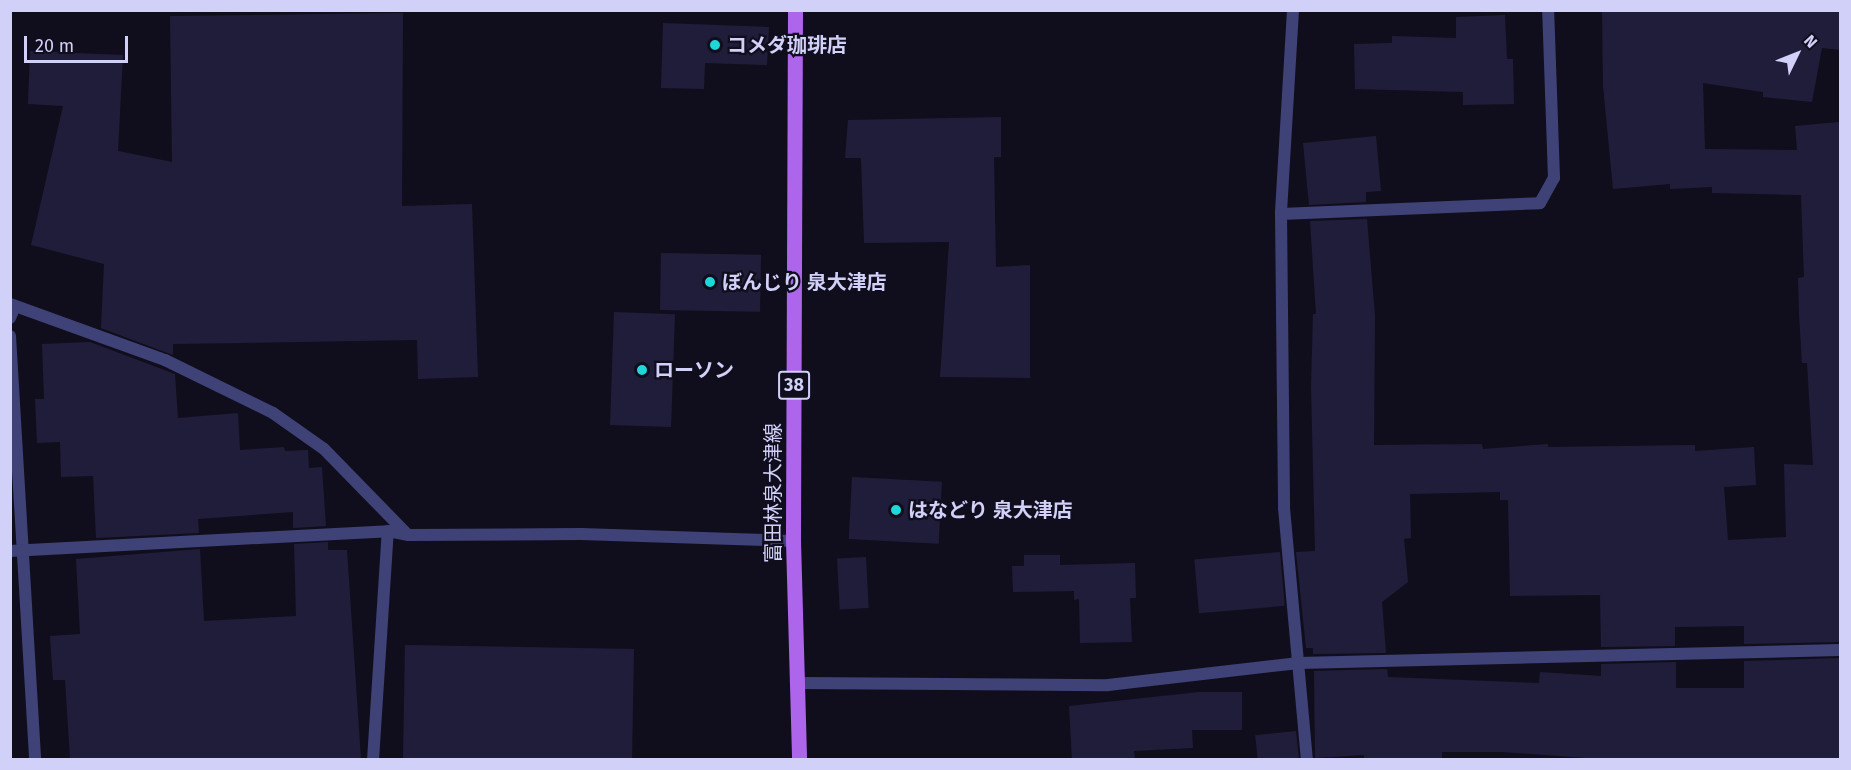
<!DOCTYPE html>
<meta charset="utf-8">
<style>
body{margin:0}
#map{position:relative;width:1851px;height:770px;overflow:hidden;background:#100e1d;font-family:"Fira Sans","Noto Sans JP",sans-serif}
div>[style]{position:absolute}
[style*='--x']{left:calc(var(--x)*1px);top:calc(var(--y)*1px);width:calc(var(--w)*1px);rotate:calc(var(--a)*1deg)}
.building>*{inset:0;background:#201d3b;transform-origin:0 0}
.lane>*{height:12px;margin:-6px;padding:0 6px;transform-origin:6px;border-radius:6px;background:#3f4276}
.street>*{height:12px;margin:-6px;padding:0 6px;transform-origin:6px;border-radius:6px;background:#3f4276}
.primary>*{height:15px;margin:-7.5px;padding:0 7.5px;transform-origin:7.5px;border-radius:7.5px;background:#ad65eb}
.dots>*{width:16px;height:16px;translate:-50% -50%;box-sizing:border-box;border:3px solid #100e1d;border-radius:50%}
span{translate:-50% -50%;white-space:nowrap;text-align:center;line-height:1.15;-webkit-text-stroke:4.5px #100e1d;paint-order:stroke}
.shield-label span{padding:2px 4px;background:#100e1d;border:2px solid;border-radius:4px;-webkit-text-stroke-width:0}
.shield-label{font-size:18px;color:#d1d0f9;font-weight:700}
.poi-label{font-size:20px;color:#d1d0f9;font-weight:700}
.left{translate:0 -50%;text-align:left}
.street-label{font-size:20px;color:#d1d0f9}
.frame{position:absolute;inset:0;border:12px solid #d1d0f9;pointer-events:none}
.north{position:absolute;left:1767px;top:24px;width:60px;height:60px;-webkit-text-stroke:4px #100e1d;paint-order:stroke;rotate:47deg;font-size:16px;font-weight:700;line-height:24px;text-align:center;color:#d1d0f9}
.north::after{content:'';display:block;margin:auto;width:21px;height:27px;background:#d1d0f9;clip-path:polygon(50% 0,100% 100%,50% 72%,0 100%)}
.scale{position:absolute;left:24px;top:36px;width:104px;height:27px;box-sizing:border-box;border:3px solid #d1d0f9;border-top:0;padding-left:8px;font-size:18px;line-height:21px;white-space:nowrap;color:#d1d0f9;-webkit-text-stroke:4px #100e1d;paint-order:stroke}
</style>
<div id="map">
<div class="building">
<div style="clip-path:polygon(1602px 10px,1840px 10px,1840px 50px,1822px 48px,1812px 102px,1763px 97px,1763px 92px,1703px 83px,1705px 149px,1797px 150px,1795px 126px,1839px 122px,1840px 642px,1744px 644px,1744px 626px,1675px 627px,1675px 646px,1601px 647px,1600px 595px,1510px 596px,1508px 500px,1500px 500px,1500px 492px,1410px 494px,1411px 538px,1404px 539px,1408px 582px,1382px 602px,1386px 653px,1313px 654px,1313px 648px,1306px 648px,1296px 552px,1315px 551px,1311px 387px,1313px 314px,1316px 314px,1310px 221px,1367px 219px,1375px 315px,1374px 445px,1482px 444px,1483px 449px,1548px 444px,1548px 447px,1695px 445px,1695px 451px,1754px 447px,1756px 485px,1724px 487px,1728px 540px,1786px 537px,1784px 464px,1813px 465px,1807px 363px,1802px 363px,1799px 315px,1798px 278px,1804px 277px,1801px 195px,1712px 193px,1712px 187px,1670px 189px,1670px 184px,1613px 189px,1603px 86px)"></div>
<div style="clip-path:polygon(403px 13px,402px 206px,472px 204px,478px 377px,418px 379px,417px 340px,173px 344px,173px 355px,101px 328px,104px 264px,31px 245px,63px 106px,28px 104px,30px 51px,123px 55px,118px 151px,172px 162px,170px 16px)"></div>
<div style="clip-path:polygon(1505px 15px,1507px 59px,1513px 59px,1514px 104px,1463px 105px,1463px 92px,1355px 89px,1354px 44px,1392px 43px,1392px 36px,1456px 38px,1456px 17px)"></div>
<div style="clip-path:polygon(663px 23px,769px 27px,767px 65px,705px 63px,704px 89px,661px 88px)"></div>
<div style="clip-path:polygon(1001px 117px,1001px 157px,994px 157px,996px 267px,1030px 265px,1030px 378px,940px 377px,949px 242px,864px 243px,861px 158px,845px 158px,848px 120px)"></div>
<div style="clip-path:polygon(1376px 136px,1381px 191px,1366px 192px,1366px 202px,1309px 205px,1303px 143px)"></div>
<div style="left:661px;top:253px;width:100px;height:57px;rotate:1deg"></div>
<div style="left:614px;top:312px;width:61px;height:113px;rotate:2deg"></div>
<div style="clip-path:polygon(90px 342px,175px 374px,178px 418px,238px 413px,240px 450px,284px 447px,285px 451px,308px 450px,309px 468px,322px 467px,326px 526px,293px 528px,293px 512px,198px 519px,199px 533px,96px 538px,93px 476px,61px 477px,60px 442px,37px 443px,35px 399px,44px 399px,42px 344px)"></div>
<div style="left:852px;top:477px;width:90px;height:62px;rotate:3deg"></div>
<div style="clip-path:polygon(328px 542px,328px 550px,347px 550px,361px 759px,70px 759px,65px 680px,53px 680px,50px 636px,80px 634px,76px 559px,200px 549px,204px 621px,296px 616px,294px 544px)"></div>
<div style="left:1280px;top:552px;width:54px;height:86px;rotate:85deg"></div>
<div style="clip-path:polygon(1024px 555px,1060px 555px,1060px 565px,1135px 563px,1136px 598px,1130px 598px,1132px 642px,1080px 643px,1079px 599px,1074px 600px,1074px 591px,1013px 592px,1012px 566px,1024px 566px)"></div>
<div style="left:866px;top:557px;width:51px;height:29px;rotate:87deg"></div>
<div style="left:405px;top:645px;width:229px;height:114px;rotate:1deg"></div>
<div style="clip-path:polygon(1840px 658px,1840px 759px,1599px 759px,1502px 752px,1442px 752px,1442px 759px,1364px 759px,1364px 755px,1315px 758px,1314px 671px,1387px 669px,1388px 677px,1539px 683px,1540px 672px,1601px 676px,1601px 664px,1676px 662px,1676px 688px,1744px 688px,1744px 661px)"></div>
<div style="clip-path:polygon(1199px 692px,1242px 692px,1242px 730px,1192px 730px,1193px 748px,1134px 751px,1135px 759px,1072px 759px,1069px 706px)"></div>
<div style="left:1296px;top:731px;width:28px;height:41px;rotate:84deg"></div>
</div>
<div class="lane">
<div style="--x:1281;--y:214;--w:259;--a:-2.4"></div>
<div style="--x:1540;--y:203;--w:29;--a:-61"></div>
<div style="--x:1554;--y:178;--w:168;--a:-92"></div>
</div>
<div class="street">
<div style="--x:1293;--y:10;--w:204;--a:93.4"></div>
<div style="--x:1281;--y:214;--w:294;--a:89.4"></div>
<div style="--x:1284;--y:508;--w:253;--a:84.8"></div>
<div style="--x:10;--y:304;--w:165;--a:19.9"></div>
<div style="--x:165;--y:360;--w:120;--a:26.1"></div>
<div style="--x:273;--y:413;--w:62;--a:35.2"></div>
<div style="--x:324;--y:449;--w:120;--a:45.7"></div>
<div style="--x:10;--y:318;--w:13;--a:-67"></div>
<div style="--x:10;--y:336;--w:425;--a:86.6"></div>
<div style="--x:10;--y:551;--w:379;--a:-3"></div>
<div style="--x:388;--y:531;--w:21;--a:11"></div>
<div style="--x:409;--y:535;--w:172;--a:-0.3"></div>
<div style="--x:581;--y:534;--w:212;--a:1.9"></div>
<div style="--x:800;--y:683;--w:308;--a:0.4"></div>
<div style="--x:1108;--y:685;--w:192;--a:-6.6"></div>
<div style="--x:1299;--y:663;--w:541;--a:-1.38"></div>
<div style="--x:373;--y:760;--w:229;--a:-86.3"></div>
</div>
<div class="primary">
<div style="--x:795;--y:10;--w:531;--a:90.22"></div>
<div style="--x:793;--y:541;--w:219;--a:88.4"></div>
</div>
<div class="dots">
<div style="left:715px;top:45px;background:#1dd7d9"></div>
<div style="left:710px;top:282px;background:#1dd7d9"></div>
<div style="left:642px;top:370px;background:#1dd7d9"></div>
<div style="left:896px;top:510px;background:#1dd7d9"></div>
</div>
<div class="shield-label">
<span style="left:794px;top:385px">38</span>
</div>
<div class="poi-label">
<span class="left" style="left:727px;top:45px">コメダ珈琲店</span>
<span class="left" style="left:722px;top:282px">ぼんじり 泉大津店</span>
<span class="left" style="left:654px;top:370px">ローソン</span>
<span class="left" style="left:908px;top:510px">はなどり 泉大津店</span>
</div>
<div class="street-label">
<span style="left:773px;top:493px;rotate:-90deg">富田林泉大津線</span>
</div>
<div class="frame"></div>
<div class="north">N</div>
<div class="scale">20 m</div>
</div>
